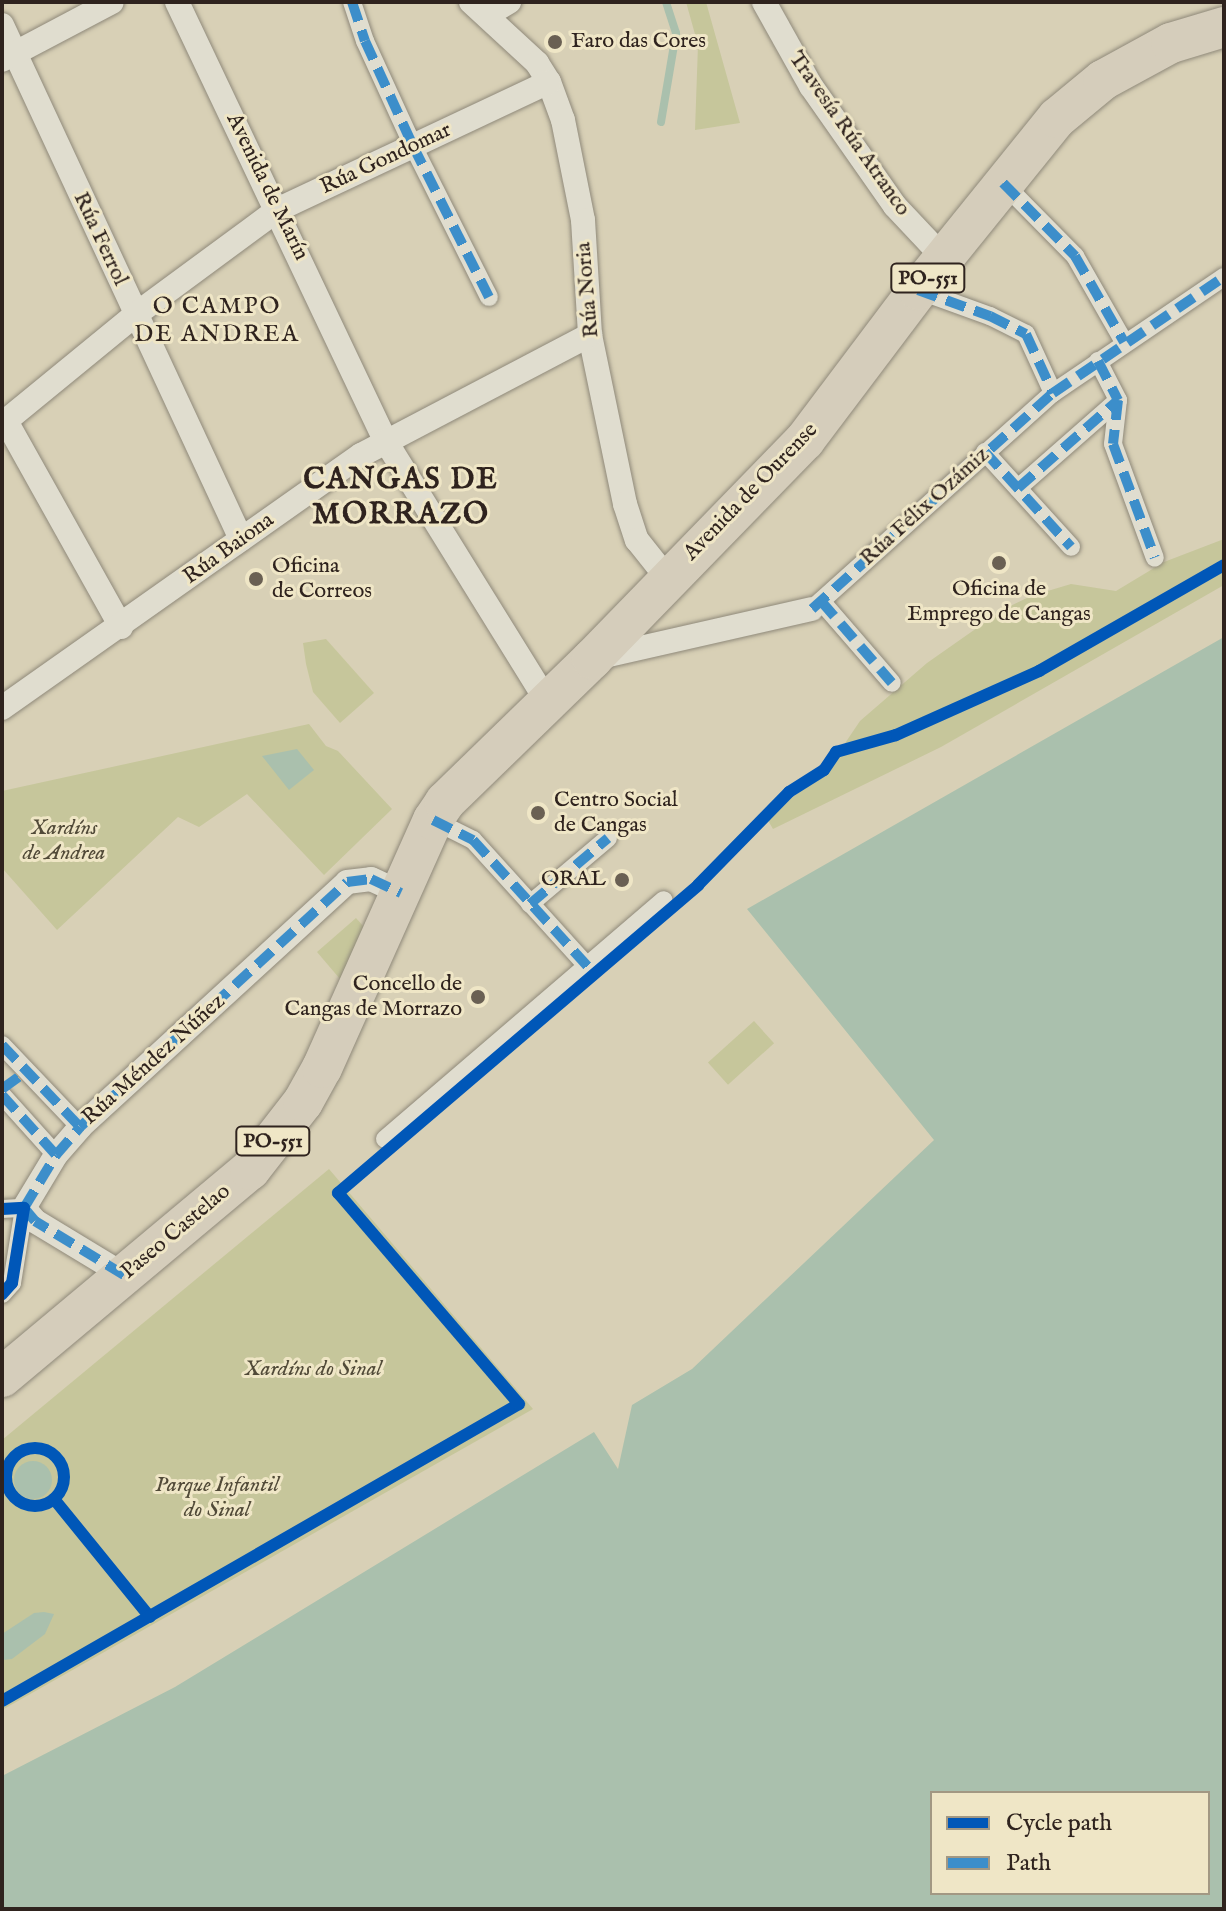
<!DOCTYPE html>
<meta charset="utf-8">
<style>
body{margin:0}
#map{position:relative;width:1226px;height:1911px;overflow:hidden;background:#d8d0b6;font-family:"IM FELL English",serif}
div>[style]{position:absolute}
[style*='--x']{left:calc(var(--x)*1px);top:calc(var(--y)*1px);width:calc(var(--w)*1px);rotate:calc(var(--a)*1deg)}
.green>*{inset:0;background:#c6c69b;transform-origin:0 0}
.water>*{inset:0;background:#aac0ad}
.round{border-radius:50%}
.stream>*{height:8px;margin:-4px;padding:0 4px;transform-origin:4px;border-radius:4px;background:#aac0ad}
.roads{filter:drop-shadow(0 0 2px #8f897a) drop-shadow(0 0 2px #8f897a)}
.pedestrian>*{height:18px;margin:-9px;padding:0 9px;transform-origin:9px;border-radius:9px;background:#e0ddcf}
.minor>*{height:24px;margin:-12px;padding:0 12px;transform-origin:12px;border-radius:12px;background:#e0ddcf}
.primary>*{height:40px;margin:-20px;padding:0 20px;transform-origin:20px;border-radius:20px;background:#d5cdbb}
.quiet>*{height:10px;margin-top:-5px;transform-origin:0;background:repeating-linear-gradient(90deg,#3c8eca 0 20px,transparent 0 30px)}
.cycleway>*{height:12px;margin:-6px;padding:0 6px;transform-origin:6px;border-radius:6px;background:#0057b8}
.cycleway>.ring{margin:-6px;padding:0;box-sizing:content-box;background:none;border:12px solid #0057b8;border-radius:50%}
.dots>*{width:22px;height:22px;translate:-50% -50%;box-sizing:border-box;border:4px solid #efe6c6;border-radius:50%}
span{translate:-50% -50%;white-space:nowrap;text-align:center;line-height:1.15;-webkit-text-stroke:6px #efe6c6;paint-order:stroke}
.shield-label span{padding:2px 6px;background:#efe6c6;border:2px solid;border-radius:6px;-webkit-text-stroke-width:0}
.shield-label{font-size:20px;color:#2f231e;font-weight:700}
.poi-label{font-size:22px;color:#2f231e}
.left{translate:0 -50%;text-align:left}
.right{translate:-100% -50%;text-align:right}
.street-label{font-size:22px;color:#2f231e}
.park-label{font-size:22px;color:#514a38;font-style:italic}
.neighbourhood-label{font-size:24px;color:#2f231e;letter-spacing:2px}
.district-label{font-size:30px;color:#2f231e;font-weight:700;letter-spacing:2px}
.frame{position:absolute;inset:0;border:4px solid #2f231e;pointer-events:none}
.legend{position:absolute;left:930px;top:1791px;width:280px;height:104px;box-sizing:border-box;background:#efe6c6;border:2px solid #a29883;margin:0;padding:10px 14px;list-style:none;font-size:24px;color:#2f231e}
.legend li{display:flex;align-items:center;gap:16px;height:40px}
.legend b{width:40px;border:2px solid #a29883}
</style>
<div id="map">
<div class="green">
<div style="clip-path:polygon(686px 2px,706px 2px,740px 123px,695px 130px,698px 45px)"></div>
<div style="clip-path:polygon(1224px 539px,1224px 585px,941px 747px,773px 829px,766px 817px,825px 773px,860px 721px,927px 663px,1004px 609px,1031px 596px,1071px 584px,1116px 591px,1164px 562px)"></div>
<div style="clip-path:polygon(326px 639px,374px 693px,340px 723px,313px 692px,306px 664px,303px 643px)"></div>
<div style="clip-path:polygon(309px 724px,326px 746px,338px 751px,392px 809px,324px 875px,247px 794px,199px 827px,178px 817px,57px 930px,2px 868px,2px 791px)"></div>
<div style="clip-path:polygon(356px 918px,364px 927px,340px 979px,317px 952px)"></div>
<div style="left:754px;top:1021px;width:30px;height:62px;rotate:48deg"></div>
<div style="clip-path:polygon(329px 1169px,533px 1409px,2px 1710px,2px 1440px)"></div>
</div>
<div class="water">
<div style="clip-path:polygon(evenodd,1224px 637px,1224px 1909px,2px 1909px,2px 1776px,175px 1687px,594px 1432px,618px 1469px,632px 1405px,692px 1369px,934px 1140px,747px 909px,1224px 637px,932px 1793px,1208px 1793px,1208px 1893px,932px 1893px,932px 1793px)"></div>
<div style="clip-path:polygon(297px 749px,314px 770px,289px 790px,262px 756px)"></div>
<div class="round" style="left:14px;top:1461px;width:38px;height:38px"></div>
<div style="clip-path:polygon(44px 1612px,54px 1614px,45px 1634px,12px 1659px,3px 1660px,2px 1634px,34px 1613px)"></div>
</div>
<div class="stream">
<div style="--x:661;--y:122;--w:90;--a:-80.4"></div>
<div style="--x:676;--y:33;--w:33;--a:-108"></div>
</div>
<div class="roads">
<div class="pedestrian">
<div style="--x:352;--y:2;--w:41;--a:71.6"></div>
<div style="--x:365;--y:41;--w:115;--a:65.4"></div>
<div style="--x:413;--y:146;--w:169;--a:63.3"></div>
<div style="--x:1003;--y:183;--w:103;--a:45.4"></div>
<div style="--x:1075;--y:256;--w:99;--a:60.3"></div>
<div style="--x:918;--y:290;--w:77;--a:19.9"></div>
<div style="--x:990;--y:316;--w:40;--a:26.6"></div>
<div style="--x:1026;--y:334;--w:65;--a:65.4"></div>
<div style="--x:1098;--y:361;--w:44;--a:62.9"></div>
<div style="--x:1118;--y:400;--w:44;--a:96.5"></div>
<div style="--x:1113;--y:444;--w:121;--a:69.8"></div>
<div style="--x:985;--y:452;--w:128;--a:47.8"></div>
<div style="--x:1018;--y:488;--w:133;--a:-41.3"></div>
<div style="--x:821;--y:601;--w:108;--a:49.1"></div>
<div style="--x:812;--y:609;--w:324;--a:-41.9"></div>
<div style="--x:1053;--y:393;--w:207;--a:-34.2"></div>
<div style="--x:433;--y:820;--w:45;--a:26.6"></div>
<div style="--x:473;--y:840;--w:171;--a:47.8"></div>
<div style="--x:530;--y:904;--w:102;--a:-40.2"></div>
<div style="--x:2;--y:1045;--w:113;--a:46.4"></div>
<div style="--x:2;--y:1095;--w:81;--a:48"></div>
<div style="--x:385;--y:1139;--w:367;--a:-40.6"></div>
<div style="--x:2;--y:1209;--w:22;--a:-3"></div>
<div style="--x:24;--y:1208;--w:76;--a:99.1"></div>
<div style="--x:12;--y:1283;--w:15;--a:132"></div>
</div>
<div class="minor">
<div style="--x:177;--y:2;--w:485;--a:64.6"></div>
<div style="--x:385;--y:440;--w:309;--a:58.2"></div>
<div style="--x:471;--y:2;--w:90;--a:42.7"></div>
<div style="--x:537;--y:63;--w:22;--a:58"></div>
<div style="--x:549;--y:82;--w:40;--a:69.8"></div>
<div style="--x:563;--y:120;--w:102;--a:78.7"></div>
<div style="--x:583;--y:220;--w:115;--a:86.5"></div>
<div style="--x:590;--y:335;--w:173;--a:78.3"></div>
<div style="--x:625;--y:504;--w:38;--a:72"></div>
<div style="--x:637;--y:540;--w:50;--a:51.5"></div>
<div style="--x:764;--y:2;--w:96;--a:60.8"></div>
<div style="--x:811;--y:86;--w:146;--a:55"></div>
<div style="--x:895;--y:206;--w:71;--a:46.7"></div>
<div style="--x:487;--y:15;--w:26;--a:-31"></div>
<div style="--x:2;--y:25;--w:567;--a:65.06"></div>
<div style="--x:2;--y:60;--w:124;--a:-27.8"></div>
<div style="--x:6;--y:421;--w:236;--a:60.8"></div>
<div style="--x:2;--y:424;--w:172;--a:-39.3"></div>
<div style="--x:135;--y:315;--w:179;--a:-36.4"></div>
<div style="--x:279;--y:209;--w:298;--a:-25.2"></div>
<div style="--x:596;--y:658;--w:221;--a:-12.8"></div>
<div style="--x:2;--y:708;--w:439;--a:-35.2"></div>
<div style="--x:361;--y:455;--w:259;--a:-27.7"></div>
<div style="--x:124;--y:1275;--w:104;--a:-148.8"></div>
<div style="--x:35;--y:1221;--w:17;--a:-130"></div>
<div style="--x:24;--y:1208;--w:62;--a:-58.9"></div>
<div style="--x:56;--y:1155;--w:37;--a:-49"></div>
<div style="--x:80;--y:1127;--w:362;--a:-42.5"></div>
<div style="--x:347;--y:882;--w:24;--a:-7"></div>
<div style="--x:371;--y:879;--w:33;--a:25"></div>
</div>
<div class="primary">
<div style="--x:2;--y:1377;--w:323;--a:-39.9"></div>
<div style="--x:250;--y:1170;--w:86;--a:-52.1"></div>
<div style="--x:303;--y:1102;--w:39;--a:-61"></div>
<div style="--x:322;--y:1068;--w:272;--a:-65.9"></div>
<div style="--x:433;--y:820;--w:22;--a:-56"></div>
<div style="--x:445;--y:802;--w:205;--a:-44.2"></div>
<div style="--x:592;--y:659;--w:305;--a:-45.8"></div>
<div style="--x:805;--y:440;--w:188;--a:-53"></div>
<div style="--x:918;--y:290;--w:221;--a:-51.1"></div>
<div style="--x:1057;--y:118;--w:60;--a:-39.6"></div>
<div style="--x:1103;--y:80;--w:77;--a:-28.6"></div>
<div style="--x:1171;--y:43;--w:55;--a:-16.8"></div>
</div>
</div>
<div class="quiet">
<div style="--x:352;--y:2;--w:41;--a:71.6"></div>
<div style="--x:365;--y:41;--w:115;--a:65.4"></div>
<div style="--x:413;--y:146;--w:169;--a:63.3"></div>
<div style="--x:1003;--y:183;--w:103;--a:45.4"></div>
<div style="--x:1075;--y:256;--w:99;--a:60.3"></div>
<div style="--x:918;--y:290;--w:77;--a:19.9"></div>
<div style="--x:990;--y:316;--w:40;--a:26.6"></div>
<div style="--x:1026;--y:334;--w:65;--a:65.4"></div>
<div style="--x:1098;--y:361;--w:44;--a:62.9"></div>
<div style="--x:1118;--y:400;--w:44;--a:96.5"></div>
<div style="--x:1113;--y:444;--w:121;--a:69.8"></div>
<div style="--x:985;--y:452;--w:128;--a:47.8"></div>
<div style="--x:1018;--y:488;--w:133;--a:-41.3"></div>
<div style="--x:821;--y:601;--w:108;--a:49.1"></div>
<div style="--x:812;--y:609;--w:324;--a:-41.9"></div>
<div style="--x:1053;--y:393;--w:207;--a:-34.2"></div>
<div style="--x:433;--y:820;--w:45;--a:26.6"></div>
<div style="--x:473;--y:840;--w:171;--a:47.8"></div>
<div style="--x:530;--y:904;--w:102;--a:-40.2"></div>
<div style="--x:2;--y:1045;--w:113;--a:46.4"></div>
<div style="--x:2;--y:1089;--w:29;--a:-36"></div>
<div style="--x:2;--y:1095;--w:81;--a:48"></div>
<div style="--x:124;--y:1275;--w:104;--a:-148.8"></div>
<div style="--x:35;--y:1221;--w:17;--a:-130"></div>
<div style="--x:24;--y:1208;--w:62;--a:-58.9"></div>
<div style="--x:56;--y:1155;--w:37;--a:-49"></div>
<div style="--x:80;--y:1127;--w:362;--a:-42.5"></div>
<div style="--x:347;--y:882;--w:24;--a:-7"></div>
<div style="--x:371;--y:879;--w:33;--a:25"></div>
</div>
<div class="cycleway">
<div style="--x:2;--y:1209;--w:22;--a:-3"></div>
<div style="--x:24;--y:1208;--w:76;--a:99.1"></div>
<div style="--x:12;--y:1283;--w:15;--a:132"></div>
<div class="ring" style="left:6px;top:1448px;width:46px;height:46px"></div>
<div style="--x:54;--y:1499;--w:152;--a:50.9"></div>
<div style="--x:2;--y:1701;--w:596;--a:-29.88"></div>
<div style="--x:519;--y:1404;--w:278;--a:-130.6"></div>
<div style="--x:338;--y:1193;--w:474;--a:-40.5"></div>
<div style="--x:698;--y:885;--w:130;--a:-45.6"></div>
<div style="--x:789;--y:792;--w:41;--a:-32.2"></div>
<div style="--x:824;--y:770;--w:22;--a:-56"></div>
<div style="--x:836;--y:752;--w:62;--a:-15.8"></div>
<div style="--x:896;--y:735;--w:157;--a:-24.1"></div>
<div style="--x:1039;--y:671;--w:213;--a:-29.8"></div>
</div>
<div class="dots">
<div style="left:555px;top:42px;background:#6a6053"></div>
<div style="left:999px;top:563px;background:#6a6053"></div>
<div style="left:256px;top:579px;background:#6a6053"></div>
<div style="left:538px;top:813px;background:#6a6053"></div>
<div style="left:622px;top:880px;background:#6a6053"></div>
<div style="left:478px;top:997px;background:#6a6053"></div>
</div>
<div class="shield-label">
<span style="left:928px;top:278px">PO-551</span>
<span style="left:273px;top:1141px">PO-551</span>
</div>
<div class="poi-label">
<span class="left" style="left:571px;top:42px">Faro das Cores</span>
<span class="left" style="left:272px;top:579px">Oficina<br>de Correos</span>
<span style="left:999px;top:602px">Oficina de<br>Emprego de Cangas</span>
<span class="left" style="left:554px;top:813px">Centro Social<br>de Cangas</span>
<span class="right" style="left:606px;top:880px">ORAL</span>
<span class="right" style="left:462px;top:997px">Concello de<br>Cangas de Morrazo</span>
</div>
<div class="street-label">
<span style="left:849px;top:134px;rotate:55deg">Travesía Rúa Atranco</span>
<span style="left:386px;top:159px;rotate:-25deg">Rúa Gondomar</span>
<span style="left:267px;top:187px;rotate:64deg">Avenida de Marín</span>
<span style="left:100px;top:239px;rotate:65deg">Rúa Ferrol</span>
<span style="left:588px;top:290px;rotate:-95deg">Rúa Noria</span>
<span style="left:751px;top:492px;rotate:-46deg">Avenida de Ourense</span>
<span style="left:925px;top:507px;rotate:-42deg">Rúa Félix Ozámiz</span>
<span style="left:229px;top:549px;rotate:-36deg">Rúa Baiona</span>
<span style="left:154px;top:1060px;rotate:-42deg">Rúa Méndez Núñez</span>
<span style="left:176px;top:1232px;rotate:-40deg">Paseo Castelao</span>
</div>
<div class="park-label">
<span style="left:64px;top:841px">Xardíns<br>de Andrea</span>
<span style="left:313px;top:1370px">Xardíns do Sinal</span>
<span style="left:217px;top:1498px">Parque Infantil<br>do Sinal</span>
</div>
<div class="neighbourhood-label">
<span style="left:217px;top:321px">O CAMPO<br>DE ANDREA</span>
</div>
<div class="district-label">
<span style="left:401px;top:497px">CANGAS DE<br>MORRAZO</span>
</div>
<div class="frame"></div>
<ul class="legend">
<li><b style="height:10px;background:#0057b8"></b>Cycle path</li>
<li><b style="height:10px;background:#3c8eca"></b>Path</li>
</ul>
</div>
